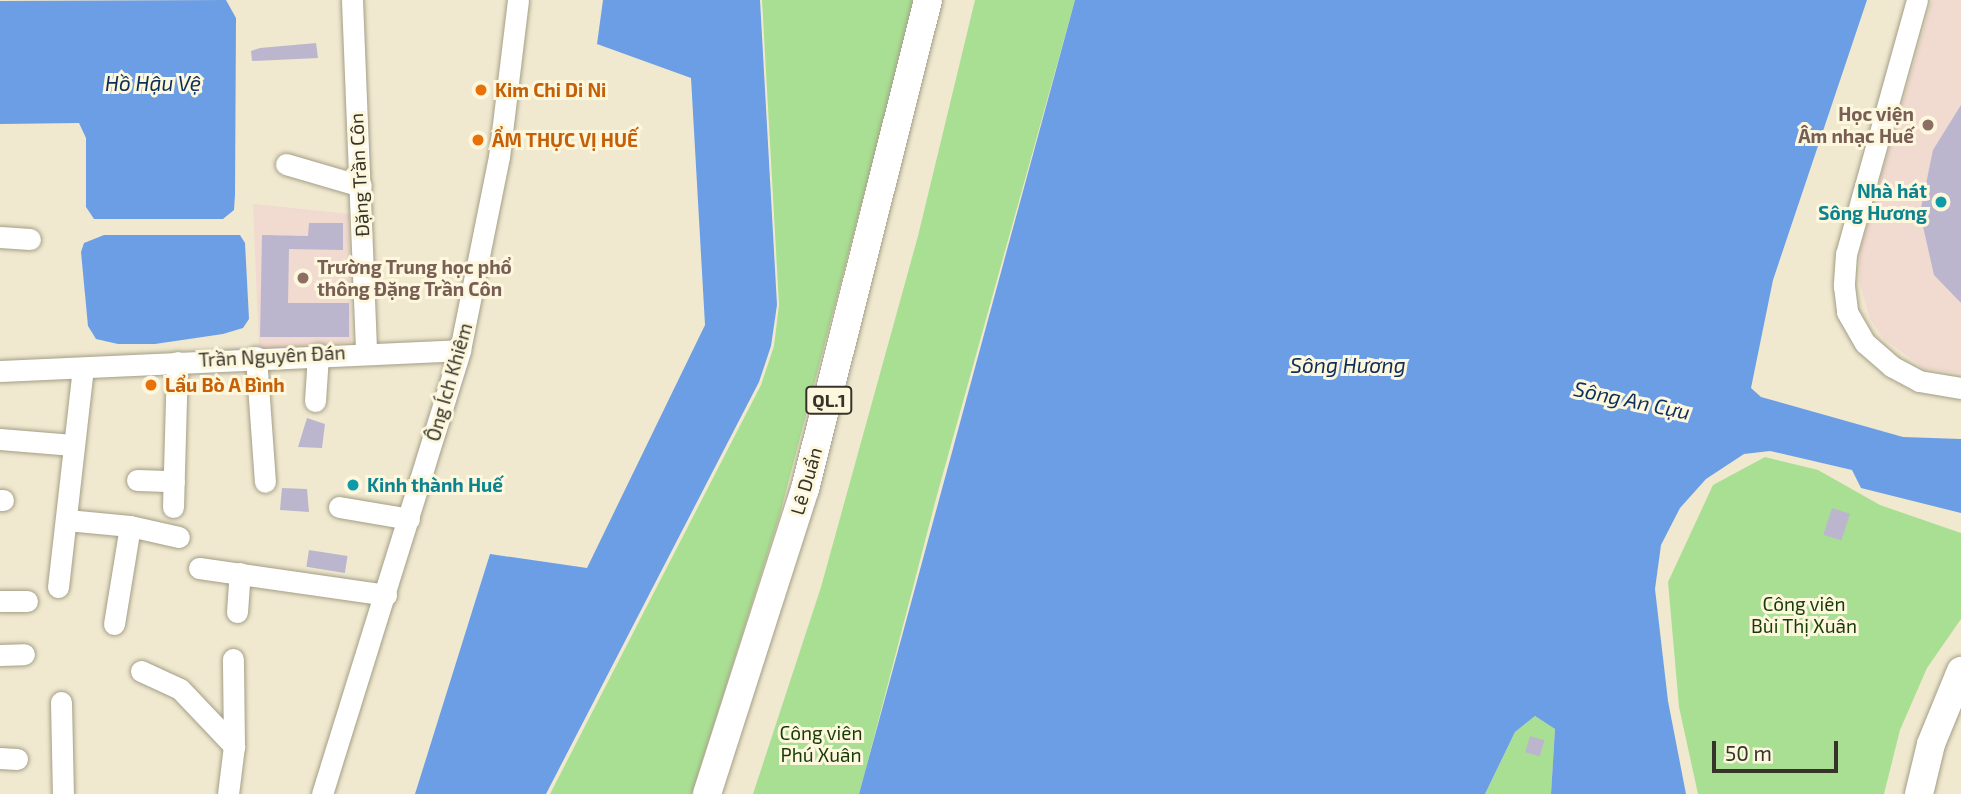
<!DOCTYPE html>
<meta charset="utf-8">
<style>
body{margin:0}
#map{position:relative;width:1961px;height:794px;overflow:hidden;background:#f0e9d0;font-family:"Exo 2",sans-serif}
div>[style]{position:absolute}
[style*='--x']{left:calc(var(--x)*1px);top:calc(var(--y)*1px);width:calc(var(--w)*1px);rotate:calc(var(--a)*1deg)}
.education>*{inset:0;background:#f1dacf}
.green>*{inset:0;background:#a9df93}
.water>*{inset:0;background:#6c9ee5}
.building>*{inset:0;background:#bbb6ce;transform-origin:0 0}
.roads{filter:drop-shadow(0 0 2px #a49e86) drop-shadow(0 0 2px #a49e86)}
.minor>*{height:21px;margin:-10.5px;padding:0 10.5px;transform-origin:10.5px;border-radius:10.5px;background:#fff}
.major>*{height:28px;margin:-14px;padding:0 14px;transform-origin:14px;border-radius:14px;background:#fff}
.dots>*{width:19px;height:19px;translate:-50% -50%;box-sizing:border-box;border:4px solid #fdf7dd;border-radius:50%}
span{translate:-50% -50%;white-space:nowrap;text-align:center;line-height:1.15;-webkit-text-stroke:6px #fdf7dd;paint-order:stroke}
.shield-label span{padding:2px 5px;background:#fdf7dd;border:2px solid;border-radius:5px;-webkit-text-stroke-width:0}
.shield-label{font-size:18px;color:#36342a;font-weight:700}
.food-label{font-size:19px;color:#c56008;font-weight:700}
.left{translate:0 -50%;text-align:left}
.education-label{font-size:19px;color:#785e54;font-weight:700}
.right{translate:-100% -50%;text-align:right}
.street-label{font-size:19px;color:#36342a}
.culture-label{font-size:19px;color:#0d838f;font-weight:700}
.park-label{font-size:19px;color:#183b05}
.water-label{font-size:21px;color:#0d2f5b;font-style:italic}
.scale{position:absolute;left:1712px;top:741px;width:126px;height:32px;box-sizing:border-box;border:4px solid #36342a;border-top:0;padding-left:9px;font-size:21px;line-height:24px;white-space:nowrap;color:#36342a;-webkit-text-stroke:5px #fdf7dd;paint-order:stroke}
</style>
<div id="map">
<div class="education">
<div style="clip-path:polygon(1932px 0,1961px 0,1961px 373px,1925px 369px,1884px 339px,1870px 319px,1860px 284px,1860px 250px)"></div>
<div style="clip-path:polygon(253px 204px,349px 214px,351px 342px,259px 349px)"></div>
</div>
<div class="green">
<div style="clip-path:polygon(762px 0,915px 0,780px 514px,692px 794px,550px 794px,761px 385px,774px 346px,779px 305px)"></div>
<div style="clip-path:polygon(975px 0,1075px 0,937px 495px,865px 772px,859px 794px,753px 794px,821px 587px,918px 236px)"></div>
<div style="clip-path:polygon(1765px 457px,1818px 470px,1880px 505px,1961px 533px,1961px 619px,1927px 668px,1900px 730px,1884px 794px,1698px 794px,1679px 707px,1668px 582px,1713px 485px)"></div>
<div style="clip-path:polygon(1535px 716px,1555px 729px,1551px 794px,1485px 794px,1515px 732px)"></div>
</div>
<div class="water">
<div style="clip-path:polygon(226px 0,236px 18px,235px 195px,234px 210px,223px 219px,94px 219px,86px 207px,86px 138px,79px 123px,0 124px,0 1px)"></div>
<div style="clip-path:polygon(603px 0,760px 0,777px 305px,771px 346px,759px 382px,546px 794px,415px 794px,490px 554px,587px 568px,705px 325px,691px 78px,597px 44px)"></div>
<div style="clip-path:polygon(1075px 0,1867px 0,1773px 280px,1751px 388px,1761px 397px,1903px 437px,1961px 439px,1961px 513px,1861px 488px,1852px 470px,1770px 451px,1744px 454px,1706px 479px,1680px 508px,1661px 545px,1655px 589px,1668px 701px,1686px 794px,1551px 794px,1555px 729px,1535px 716px,1515px 732px,1485px 794px,859px 794px)"></div>
<div style="clip-path:polygon(104px 235px,240px 235px,245px 243px,249px 319px,243px 328px,223px 334px,155px 344px,118px 344px,96px 339px,88px 326px,81px 252px,84px 243px)"></div>
</div>
<div class="building">
<div style="clip-path:polygon(316px 43px,318px 58px,252px 61px,251px 51px,260px 48px)"></div>
<div style="clip-path:polygon(1961px 105px,1961px 303px,1934px 275px,1920px 213px,1933px 150px)"></div>
<div style="clip-path:polygon(309px 223px,343px 223px,343px 250px,289px 249px,288px 303px,349px 303px,349px 337px,260px 337px,262px 235px,308px 236px)"></div>
<div style="clip-path:polygon(307px 418px,325px 424px,322px 448px,298px 447px)"></div>
<div style="clip-path:polygon(282px 488px,307px 489px,309px 512px,280px 510px)"></div>
<div style="left:1832px;top:508px;width:19px;height:28px;rotate:18deg"></div>
<div style="left:309px;top:550px;width:39px;height:17px;rotate:9deg"></div>
<div style="left:1530px;top:736px;width:15px;height:17px;rotate:16deg"></div>
</div>
<div class="roads">
<div class="minor">
<div style="--x:352;--y:0;--w:351;--a:87.7"></div>
<div style="--x:1917;--y:0;--w:264;--a:105.6"></div>
<div style="--x:1846;--y:254;--w:32;--a:94"></div>
<div style="--x:1844;--y:286;--w:26;--a:83"></div>
<div style="--x:1847;--y:312;--w:36;--a:60"></div>
<div style="--x:1865;--y:343;--w:35;--a:41"></div>
<div style="--x:1891;--y:366;--w:32;--a:28"></div>
<div style="--x:1919;--y:381;--w:43;--a:9.5"></div>
<div style="--x:286;--y:164;--w:78;--a:16.3"></div>
<div style="--x:0;--y:237;--w:30;--a:4"></div>
<div style="--x:256;--y:357;--w:125;--a:85.9"></div>
<div style="--x:0;--y:371;--w:460;--a:-2.6"></div>
<div style="--x:315;--y:401;--w:47;--a:-86.3"></div>
<div style="--x:0;--y:439;--w:73;--a:4.7"></div>
<div style="--x:137;--y:480;--w:37;--a:2"></div>
<div style="--x:0;--y:500;--w:3;--a:0"></div>
<div style="--x:173;--y:507;--w:145;--a:-88.4"></div>
<div style="--x:339;--y:507;--w:71;--a:9.7"></div>
<div style="--x:67;--y:520;--w:63;--a:5.4"></div>
<div style="--x:130;--y:526;--w:50;--a:12.7"></div>
<div style="--x:199;--y:568;--w:189;--a:8.2"></div>
<div style="--x:58;--y:587;--w:220;--a:-83.5"></div>
<div style="--x:0;--y:601;--w:27;--a:0"></div>
<div style="--x:237;--y:612;--w:39;--a:-86"></div>
<div style="--x:114;--y:624;--w:99;--a:-80.7"></div>
<div style="--x:0;--y:655;--w:24;--a:-2"></div>
<div style="--x:141;--y:671;--w:43;--a:24.8"></div>
<div style="--x:180;--y:689;--w:79;--a:46.5"></div>
<div style="--x:61;--y:702;--w:92;--a:88.8"></div>
<div style="--x:0;--y:758;--w:17;--a:3"></div>
<div style="--x:228;--y:794;--w:48;--a:-82.9"></div>
<div style="--x:234;--y:746;--w:87;--a:-90.7"></div>
<div style="--x:322;--y:794;--w:465;--a:-72.7"></div>
<div style="--x:460;--y:350;--w:197;--a:-78.6"></div>
<div style="--x:499;--y:157;--w:158;--a:-83.1"></div>
</div>
<div class="major">
<div style="--x:707;--y:794;--w:320;--a:-72.2"></div>
<div style="--x:805;--y:489;--w:504;--a:-75.88"></div>
<div style="--x:1919;--y:794;--w:51;--a:-76.5"></div>
<div style="--x:1931;--y:744;--w:79;--a:-67.7"></div>
</div>
</div>
<div class="dots">
<div style="left:481px;top:90px;background:#e8710a"></div>
<div style="left:1928px;top:125px;background:#8d6e63"></div>
<div style="left:478px;top:140px;background:#e8710a"></div>
<div style="left:1941px;top:202px;background:#0f9aa8"></div>
<div style="left:303px;top:278px;background:#8d6e63"></div>
<div style="left:151px;top:385px;background:#e8710a"></div>
<div style="left:353px;top:485px;background:#0f9aa8"></div>
</div>
<div class="shield-label">
<span style="left:829px;top:400px">QL.1</span>
</div>
<div class="food-label">
<span class="left" style="left:495px;top:90px">Kim Chi Di Ni</span>
<span class="left" style="left:492px;top:140px">ẨM THỰC VỊ HUẾ</span>
<span class="left" style="left:165px;top:385px">Lẩu Bò A Bình</span>
</div>
<div class="education-label">
<span class="right" style="left:1914px;top:125px">Học viện<br>Âm nhạc Huế</span>
<span class="left" style="left:317px;top:278px">Trường Trung học phổ<br>thông Đặng Trần Côn</span>
</div>
<div class="street-label">
<span style="left:359px;top:175px;rotate:-93deg">Đặng Trần Côn</span>
<span style="left:272px;top:356px;rotate:-3deg">Trần Nguyên Đán</span>
<span style="left:449px;top:382px;rotate:-74deg">Ông Ích Khiêm</span>
<span style="left:806px;top:481px;rotate:-74deg">Lê Duẩn</span>
</div>
<div class="culture-label">
<span class="right" style="left:1927px;top:202px">Nhà hát<br>Sông Hương</span>
<span class="left" style="left:367px;top:485px">Kinh thành Huế</span>
</div>
<div class="park-label">
<span style="left:1804px;top:615px">Công viên<br>Bùi Thị Xuân</span>
<span style="left:821px;top:744px">Công viên<br>Phú Xuân</span>
</div>
<div class="water-label">
<span style="left:153px;top:83px">Hồ Hậu Vệ</span>
<span style="left:1348px;top:365px">Sông Hương</span>
<span style="left:1632px;top:400px;rotate:12deg">Sông An Cựu</span>
</div>
<div class="scale">50 m</div>
</div>
